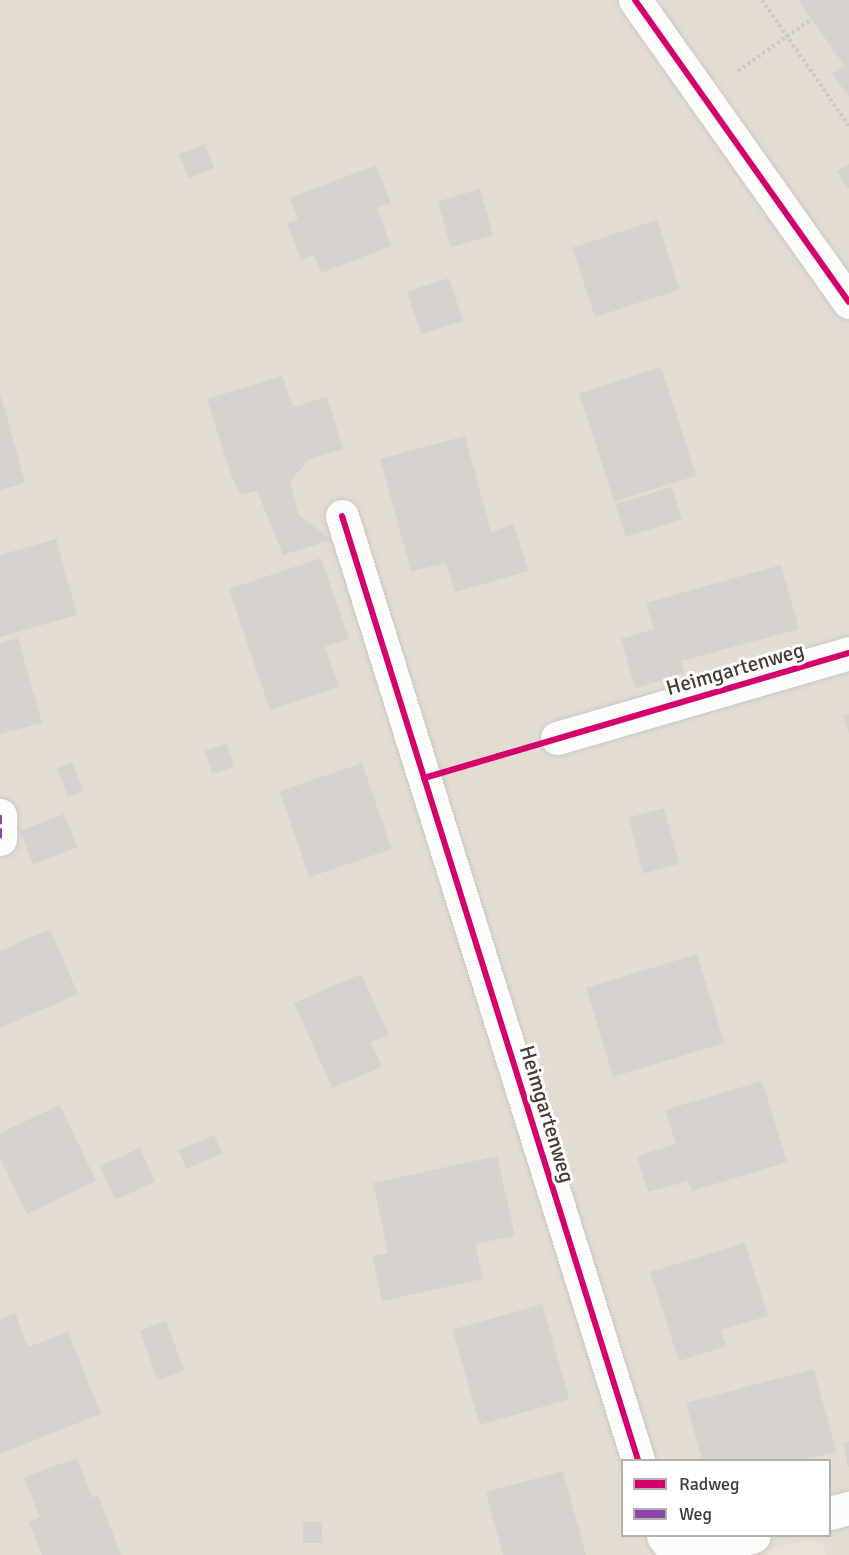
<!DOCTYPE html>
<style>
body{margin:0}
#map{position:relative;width:849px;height:1555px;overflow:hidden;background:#eeebe6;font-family:Signika,sans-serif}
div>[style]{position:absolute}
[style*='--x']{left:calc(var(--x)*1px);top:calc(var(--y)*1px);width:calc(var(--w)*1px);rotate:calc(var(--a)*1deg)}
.residential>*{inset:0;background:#e3dcd3}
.education>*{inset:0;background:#eae1d5}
.building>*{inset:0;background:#d6d2cd;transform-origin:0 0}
.path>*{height:4px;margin-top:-2px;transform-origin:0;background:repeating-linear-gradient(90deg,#cdc9c6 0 3px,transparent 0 6px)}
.roads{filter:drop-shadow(0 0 2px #cbc7c2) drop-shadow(0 0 2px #cbc7c2)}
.minor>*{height:33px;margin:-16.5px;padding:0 16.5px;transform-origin:16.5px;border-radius:16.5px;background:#fcfcfb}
.tertiary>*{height:33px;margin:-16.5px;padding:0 16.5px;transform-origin:16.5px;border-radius:16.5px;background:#fcfcfb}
.quiet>*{height:4.5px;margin-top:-2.25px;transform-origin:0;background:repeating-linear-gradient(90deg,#8e44ad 0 9px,transparent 0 13.5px)}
.cycleway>*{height:6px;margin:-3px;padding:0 3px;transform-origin:3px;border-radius:3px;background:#d6006c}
span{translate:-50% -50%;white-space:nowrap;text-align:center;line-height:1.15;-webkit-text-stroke:6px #fff;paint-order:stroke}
.street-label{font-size:21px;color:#443b33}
.legend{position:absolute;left:621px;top:1459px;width:210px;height:78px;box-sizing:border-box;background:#fff;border:2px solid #b4b1ad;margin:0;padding:8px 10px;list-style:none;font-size:18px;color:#443b33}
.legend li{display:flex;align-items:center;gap:12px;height:30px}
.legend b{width:30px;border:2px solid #b4b1ad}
</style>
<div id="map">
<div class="residential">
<div style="clip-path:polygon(evenodd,0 0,849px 0,849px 1555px,827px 1555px,822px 1543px,807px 1540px,749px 1555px,0 1555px,0 0,622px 1460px,830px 1460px,830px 1536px,622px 1536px,622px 1460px)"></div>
</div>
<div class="education">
<div style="clip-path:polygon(807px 1540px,822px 1543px,827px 1555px,749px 1555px)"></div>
</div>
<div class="building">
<div style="clip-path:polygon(798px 0,849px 0,849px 97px,832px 74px,844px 65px)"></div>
<div style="left:205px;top:144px;width:26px;height:28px;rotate:69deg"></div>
<div style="clip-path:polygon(849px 164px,849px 189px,837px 172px)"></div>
<div style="clip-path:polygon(376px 165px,391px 203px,377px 208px,391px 246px,321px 273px,314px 255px,301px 260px,287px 223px,298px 219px,290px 198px)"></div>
<div style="left:480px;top:189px;width:48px;height:44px;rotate:74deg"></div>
<div style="left:657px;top:220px;width:73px;height:89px;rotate:72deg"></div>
<div style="left:449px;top:278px;width:45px;height:44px;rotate:72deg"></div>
<div style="left:661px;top:367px;width:114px;height:86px;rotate:72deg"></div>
<div style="clip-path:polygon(282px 376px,293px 407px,327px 397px,343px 449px,308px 460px,290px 482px,299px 515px,331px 540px,283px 555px,257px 491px,241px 495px,232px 478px,207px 399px)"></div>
<div style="clip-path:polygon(0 392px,25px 483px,0 490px)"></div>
<div style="clip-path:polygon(465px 436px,491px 532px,514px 524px,528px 571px,455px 592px,446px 563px,411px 571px,380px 459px)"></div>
<div style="left:672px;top:487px;width:34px;height:59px;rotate:73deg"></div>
<div style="clip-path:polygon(56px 539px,77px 615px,0 637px,0 555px)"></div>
<div style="clip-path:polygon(321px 558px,349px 639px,325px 647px,339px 687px,270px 710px,229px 589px)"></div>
<div style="clip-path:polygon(781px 565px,799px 629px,681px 661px,685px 674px,635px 688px,621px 639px,654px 629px,646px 603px)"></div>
<div style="clip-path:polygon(18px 638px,42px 723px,0 734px,0 643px)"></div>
<div style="clip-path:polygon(849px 714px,849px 734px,843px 716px)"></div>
<div style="left:227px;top:744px;width:24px;height:23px;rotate:73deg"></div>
<div style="left:72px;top:762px;width:31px;height:16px;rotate:69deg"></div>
<div style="left:362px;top:763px;width:91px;height:87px;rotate:71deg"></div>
<div style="left:664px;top:808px;width:58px;height:37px;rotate:75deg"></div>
<div style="left:64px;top:814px;width:36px;height:47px;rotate:69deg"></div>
<div style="clip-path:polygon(50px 929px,78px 994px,0 1028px,0 951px)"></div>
<div style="left:697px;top:954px;width:93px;height:116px;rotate:73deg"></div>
<div style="clip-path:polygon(361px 974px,389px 1035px,371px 1042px,382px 1067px,332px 1088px,294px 1003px)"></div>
<div style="clip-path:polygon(762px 1081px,787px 1162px,692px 1191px,688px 1181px,648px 1192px,637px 1156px,676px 1144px,665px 1110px)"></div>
<div style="clip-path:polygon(60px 1105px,96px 1181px,27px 1214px,0 1158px,0 1133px)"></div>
<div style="left:214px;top:1135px;width:20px;height:39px;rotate:66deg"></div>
<div style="left:140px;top:1148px;width:37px;height:44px;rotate:66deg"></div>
<div style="clip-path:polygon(497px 1156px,515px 1236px,475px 1244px,483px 1279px,382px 1301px,372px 1256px,388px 1253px,373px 1183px)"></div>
<div style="clip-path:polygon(745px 1243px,768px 1316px,721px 1330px,726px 1346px,679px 1361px,650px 1272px)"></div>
<div style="left:542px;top:1304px;width:99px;height:93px;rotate:74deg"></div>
<div style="clip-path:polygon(15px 1313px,28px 1347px,68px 1332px,101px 1414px,0 1454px,0 1319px)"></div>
<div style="left:166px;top:1321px;width:53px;height:28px;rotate:70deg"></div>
<div style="clip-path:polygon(814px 1369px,836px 1452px,802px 1460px,702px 1460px,686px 1403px)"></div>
<div style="clip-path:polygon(849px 1441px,849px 1467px,848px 1467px,843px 1443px)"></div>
<div style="clip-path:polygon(77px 1458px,92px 1498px,98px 1495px,121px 1555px,42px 1555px,29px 1522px,40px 1517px,24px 1477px)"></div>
<div style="clip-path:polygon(563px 1471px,586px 1555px,503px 1555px,486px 1492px)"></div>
<div style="left:303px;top:1522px;width:19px;height:21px"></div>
</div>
<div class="path">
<div style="--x:762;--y:0;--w:153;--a:55.4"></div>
<div style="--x:738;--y:71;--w:90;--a:-35.1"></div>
</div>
<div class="roads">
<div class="minor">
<div style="--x:342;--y:516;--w:989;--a:72.59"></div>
<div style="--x:557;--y:738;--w:304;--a:-16.2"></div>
<div style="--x:0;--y:815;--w:24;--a:90"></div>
<div style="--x:830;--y:1513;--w:20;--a:-15"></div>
<div style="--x:663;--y:1536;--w:14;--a:54"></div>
<div style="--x:671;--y:1547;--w:24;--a:15"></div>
<div style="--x:694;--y:1553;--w:62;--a:-15.8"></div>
</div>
<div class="tertiary">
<div style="--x:635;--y:0;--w:370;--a:54.7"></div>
</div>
</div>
<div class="quiet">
<div style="--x:0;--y:815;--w:24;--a:90"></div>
</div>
<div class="cycleway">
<div style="--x:635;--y:0;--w:370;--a:54.7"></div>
<div style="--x:342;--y:516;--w:989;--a:72.59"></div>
<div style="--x:424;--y:778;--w:443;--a:-16.4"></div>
</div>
<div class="street-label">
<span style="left:735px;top:669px;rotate:-16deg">Heimgartenweg</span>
<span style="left:547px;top:1114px;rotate:73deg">Heimgartenweg</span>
</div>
<ul class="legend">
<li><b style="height:8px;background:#d6006c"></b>Radweg</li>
<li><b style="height:8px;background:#8e44ad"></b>Weg</li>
</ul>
</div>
